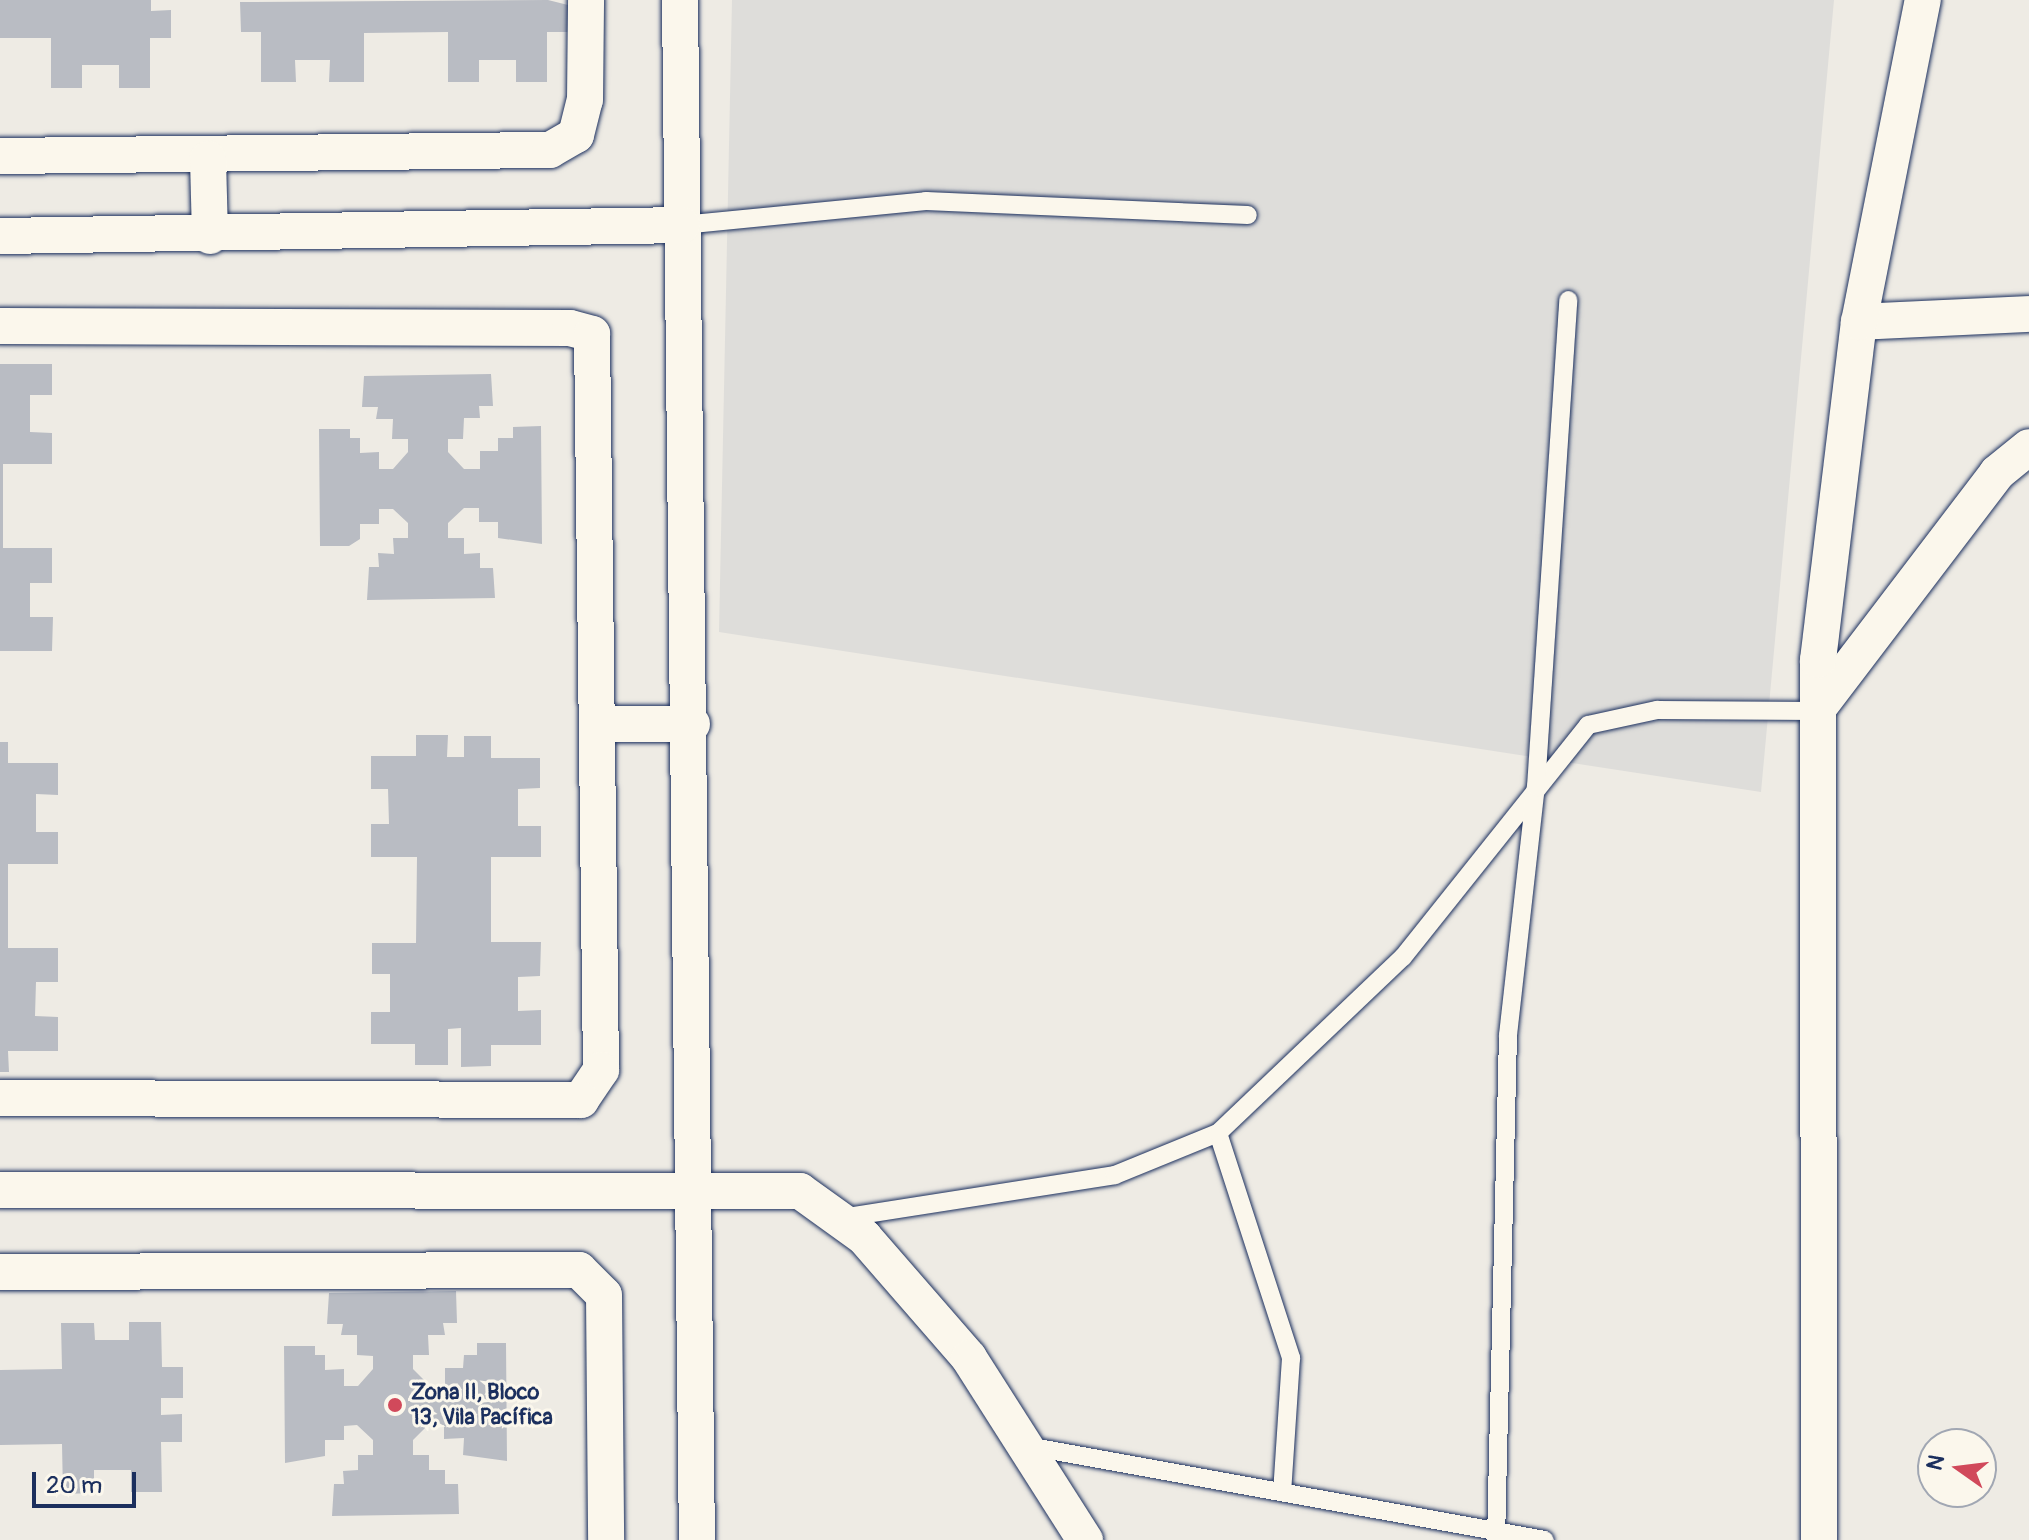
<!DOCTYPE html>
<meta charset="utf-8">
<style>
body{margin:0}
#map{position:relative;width:2029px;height:1540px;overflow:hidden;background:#eeebe4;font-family:Pangolin,sans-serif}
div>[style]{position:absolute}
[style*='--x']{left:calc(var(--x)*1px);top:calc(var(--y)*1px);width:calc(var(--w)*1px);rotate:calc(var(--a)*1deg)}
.built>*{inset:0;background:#deddda}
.building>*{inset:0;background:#b9bcc3}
.roads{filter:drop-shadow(0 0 2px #1b2f5e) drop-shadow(0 0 2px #1b2f5e)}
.lane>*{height:18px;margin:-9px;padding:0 9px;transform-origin:9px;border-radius:9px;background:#fbf7ec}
.street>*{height:36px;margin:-18px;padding:0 18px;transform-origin:18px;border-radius:18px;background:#fbf7ec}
.dots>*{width:22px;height:22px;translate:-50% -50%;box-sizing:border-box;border:4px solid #fbf7ec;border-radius:50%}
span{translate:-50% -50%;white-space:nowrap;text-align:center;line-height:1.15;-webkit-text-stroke:6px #fbf7ec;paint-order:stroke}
.poi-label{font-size:22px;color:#1b2f5e;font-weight:700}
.left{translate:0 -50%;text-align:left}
.north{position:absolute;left:1917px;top:1428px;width:80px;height:80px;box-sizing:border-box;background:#fbf7ec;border:2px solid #a1a7b3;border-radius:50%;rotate:284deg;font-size:22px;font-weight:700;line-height:32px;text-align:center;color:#1b2f5e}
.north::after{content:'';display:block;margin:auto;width:28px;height:36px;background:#d1495b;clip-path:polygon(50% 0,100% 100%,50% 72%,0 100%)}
.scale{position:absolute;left:32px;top:1472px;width:104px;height:36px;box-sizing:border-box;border:4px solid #1b2f5e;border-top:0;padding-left:10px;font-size:24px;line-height:28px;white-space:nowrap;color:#1b2f5e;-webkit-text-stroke:6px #fbf7ec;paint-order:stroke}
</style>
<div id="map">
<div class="built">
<div style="clip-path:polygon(732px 0,1834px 0,1761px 792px,719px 632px)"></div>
</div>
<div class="building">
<div style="clip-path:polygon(0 0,151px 0,151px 11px,171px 10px,171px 38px,150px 38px,150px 88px,119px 88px,119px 65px,82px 65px,82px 88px,51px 88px,51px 38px,0 38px)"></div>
<div style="clip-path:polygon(548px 0,568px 5px,568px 32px,547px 32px,547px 82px,516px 82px,516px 60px,479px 60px,479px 82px,448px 82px,448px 32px,364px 33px,364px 82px,329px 82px,330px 60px,295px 60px,296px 82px,261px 82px,261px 32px,241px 32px,240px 2px)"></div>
<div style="clip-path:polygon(0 364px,52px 364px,52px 395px,30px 395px,30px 432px,52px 433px,52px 464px,3px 464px,3px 548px,52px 548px,52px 583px,30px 583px,30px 617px,53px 617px,52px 651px,0 651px)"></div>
<div style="clip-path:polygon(491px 374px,493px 406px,479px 406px,480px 418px,464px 418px,463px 439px,448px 439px,448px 452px,464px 469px,480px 469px,480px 451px,498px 451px,498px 438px,513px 438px,513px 427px,541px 426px,542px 544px,498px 538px,498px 522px,479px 522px,479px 508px,464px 508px,448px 523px,448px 538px,464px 538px,464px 554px,480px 553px,480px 568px,493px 568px,495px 598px,367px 600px,369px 567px,379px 567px,378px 553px,394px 554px,393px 538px,408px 538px,408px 523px,393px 509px,379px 509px,379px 524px,360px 524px,360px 539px,349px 546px,320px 546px,319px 429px,350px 429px,350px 438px,360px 438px,360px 453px,379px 452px,379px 469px,393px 469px,408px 452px,408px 439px,392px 439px,393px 419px,376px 419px,378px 407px,362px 407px,364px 376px)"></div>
<div style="clip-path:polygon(416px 735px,448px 735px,447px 757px,464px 757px,464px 736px,491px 736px,491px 758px,540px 758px,540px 788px,518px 789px,518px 826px,541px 826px,541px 857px,491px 857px,491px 942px,541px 942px,540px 976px,518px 977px,518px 1011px,541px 1010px,541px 1045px,491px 1045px,491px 1066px,461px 1067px,461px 1028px,448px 1029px,448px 1065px,415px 1065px,415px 1044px,371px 1044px,371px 1012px,390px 1012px,390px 974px,372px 974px,372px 943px,416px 943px,417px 857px,371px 857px,371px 824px,389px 824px,388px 789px,371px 789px,371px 756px,416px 756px)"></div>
<div style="clip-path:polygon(0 742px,8px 742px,8px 763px,58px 763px,58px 795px,36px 794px,36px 832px,58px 832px,58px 864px,8px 864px,8px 948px,58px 948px,58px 982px,36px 982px,35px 1016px,58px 1017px,58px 1051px,8px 1051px,9px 1072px,0 1072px)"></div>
<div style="clip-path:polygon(456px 1291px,457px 1323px,443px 1323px,445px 1335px,428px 1335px,429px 1355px,413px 1355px,413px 1369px,429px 1385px,445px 1385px,445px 1368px,463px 1368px,464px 1355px,477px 1355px,477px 1343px,506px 1343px,507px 1461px,463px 1455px,464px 1438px,444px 1439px,444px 1425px,428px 1425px,413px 1440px,413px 1455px,429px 1455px,429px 1470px,445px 1470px,445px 1484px,458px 1484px,459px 1514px,332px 1516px,334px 1484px,344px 1484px,343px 1471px,358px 1470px,358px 1455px,373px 1455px,373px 1440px,357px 1425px,344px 1426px,344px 1440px,325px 1440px,325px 1456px,285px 1463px,284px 1346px,315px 1346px,315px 1355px,325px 1355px,325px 1370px,344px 1369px,344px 1386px,358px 1386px,373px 1369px,373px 1356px,357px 1355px,357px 1335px,341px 1335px,343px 1324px,327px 1324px,329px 1293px)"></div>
<div style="clip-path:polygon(129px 1322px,161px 1322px,162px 1367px,183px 1367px,183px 1398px,161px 1398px,161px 1415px,182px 1414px,182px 1442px,161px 1442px,162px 1492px,131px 1492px,131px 1470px,94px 1470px,94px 1493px,63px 1494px,62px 1444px,0 1445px,0 1370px,62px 1369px,61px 1323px,94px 1323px,95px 1340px,129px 1340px)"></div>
</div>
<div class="roads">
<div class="lane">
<div style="--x:682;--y:225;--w:245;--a:-5.6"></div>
<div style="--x:926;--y:201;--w:322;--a:2.5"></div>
<div style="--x:1218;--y:1133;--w:237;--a:72"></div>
<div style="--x:1291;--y:1358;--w:134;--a:93.8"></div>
<div style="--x:841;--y:1218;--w:277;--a:-8.9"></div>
<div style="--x:1115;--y:1175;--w:111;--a:-22.2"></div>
<div style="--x:1218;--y:1133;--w:255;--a:-43.6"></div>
<div style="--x:1403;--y:957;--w:297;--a:-51.4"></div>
<div style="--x:1588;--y:725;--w:71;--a:-12.3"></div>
<div style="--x:1657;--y:710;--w:159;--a:0.4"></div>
<div style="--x:1027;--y:1446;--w:526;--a:10.29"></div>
<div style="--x:1496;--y:1540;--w:505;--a:-88.64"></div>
<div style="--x:1508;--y:1035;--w:250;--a:-83.6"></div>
<div style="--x:1536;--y:787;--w:488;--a:-86.2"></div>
</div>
<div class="street">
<div style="--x:680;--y:0;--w:1540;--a:89.37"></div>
<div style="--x:0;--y:156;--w:550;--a:-0.63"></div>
<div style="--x:550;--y:150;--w:30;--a:-30"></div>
<div style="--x:576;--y:135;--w:36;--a:-76"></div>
<div style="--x:585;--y:100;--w:100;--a:-89.4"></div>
<div style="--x:208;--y:159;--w:77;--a:88.5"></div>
<div style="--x:0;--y:236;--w:682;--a:-0.92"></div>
<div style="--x:1859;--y:322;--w:170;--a:-2.7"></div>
<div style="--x:0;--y:326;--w:570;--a:0.2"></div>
<div style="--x:570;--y:328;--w:23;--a:15"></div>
<div style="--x:592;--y:334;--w:736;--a:89.3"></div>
<div style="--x:601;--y:1070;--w:36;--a:124"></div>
<div style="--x:581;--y:1100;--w:581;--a:-179.8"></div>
<div style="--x:1816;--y:711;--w:299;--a:-52.7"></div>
<div style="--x:1997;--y:473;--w:41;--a:-39.1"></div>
<div style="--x:600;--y:724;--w:92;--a:0"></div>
<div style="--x:0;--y:1190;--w:800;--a:0.07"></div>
<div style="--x:800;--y:1191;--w:79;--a:35.7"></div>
<div style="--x:864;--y:1237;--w:160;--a:49"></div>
<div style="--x:969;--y:1358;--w:216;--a:57.5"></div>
<div style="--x:0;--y:1272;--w:579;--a:-0.2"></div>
<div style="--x:579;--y:1270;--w:35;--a:45"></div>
<div style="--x:604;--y:1295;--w:245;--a:89.5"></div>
<div style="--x:1819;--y:1540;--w:880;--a:-90.07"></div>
<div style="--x:1818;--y:660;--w:340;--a:-83.1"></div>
<div style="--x:1859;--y:322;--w:328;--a:-78.8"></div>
</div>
</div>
<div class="dots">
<div style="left:395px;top:1405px;background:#d1495b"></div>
</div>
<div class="poi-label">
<span class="left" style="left:411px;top:1405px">Zona II, Bloco<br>13, Vila Pacífica</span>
</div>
<div class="north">N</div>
<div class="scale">20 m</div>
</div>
